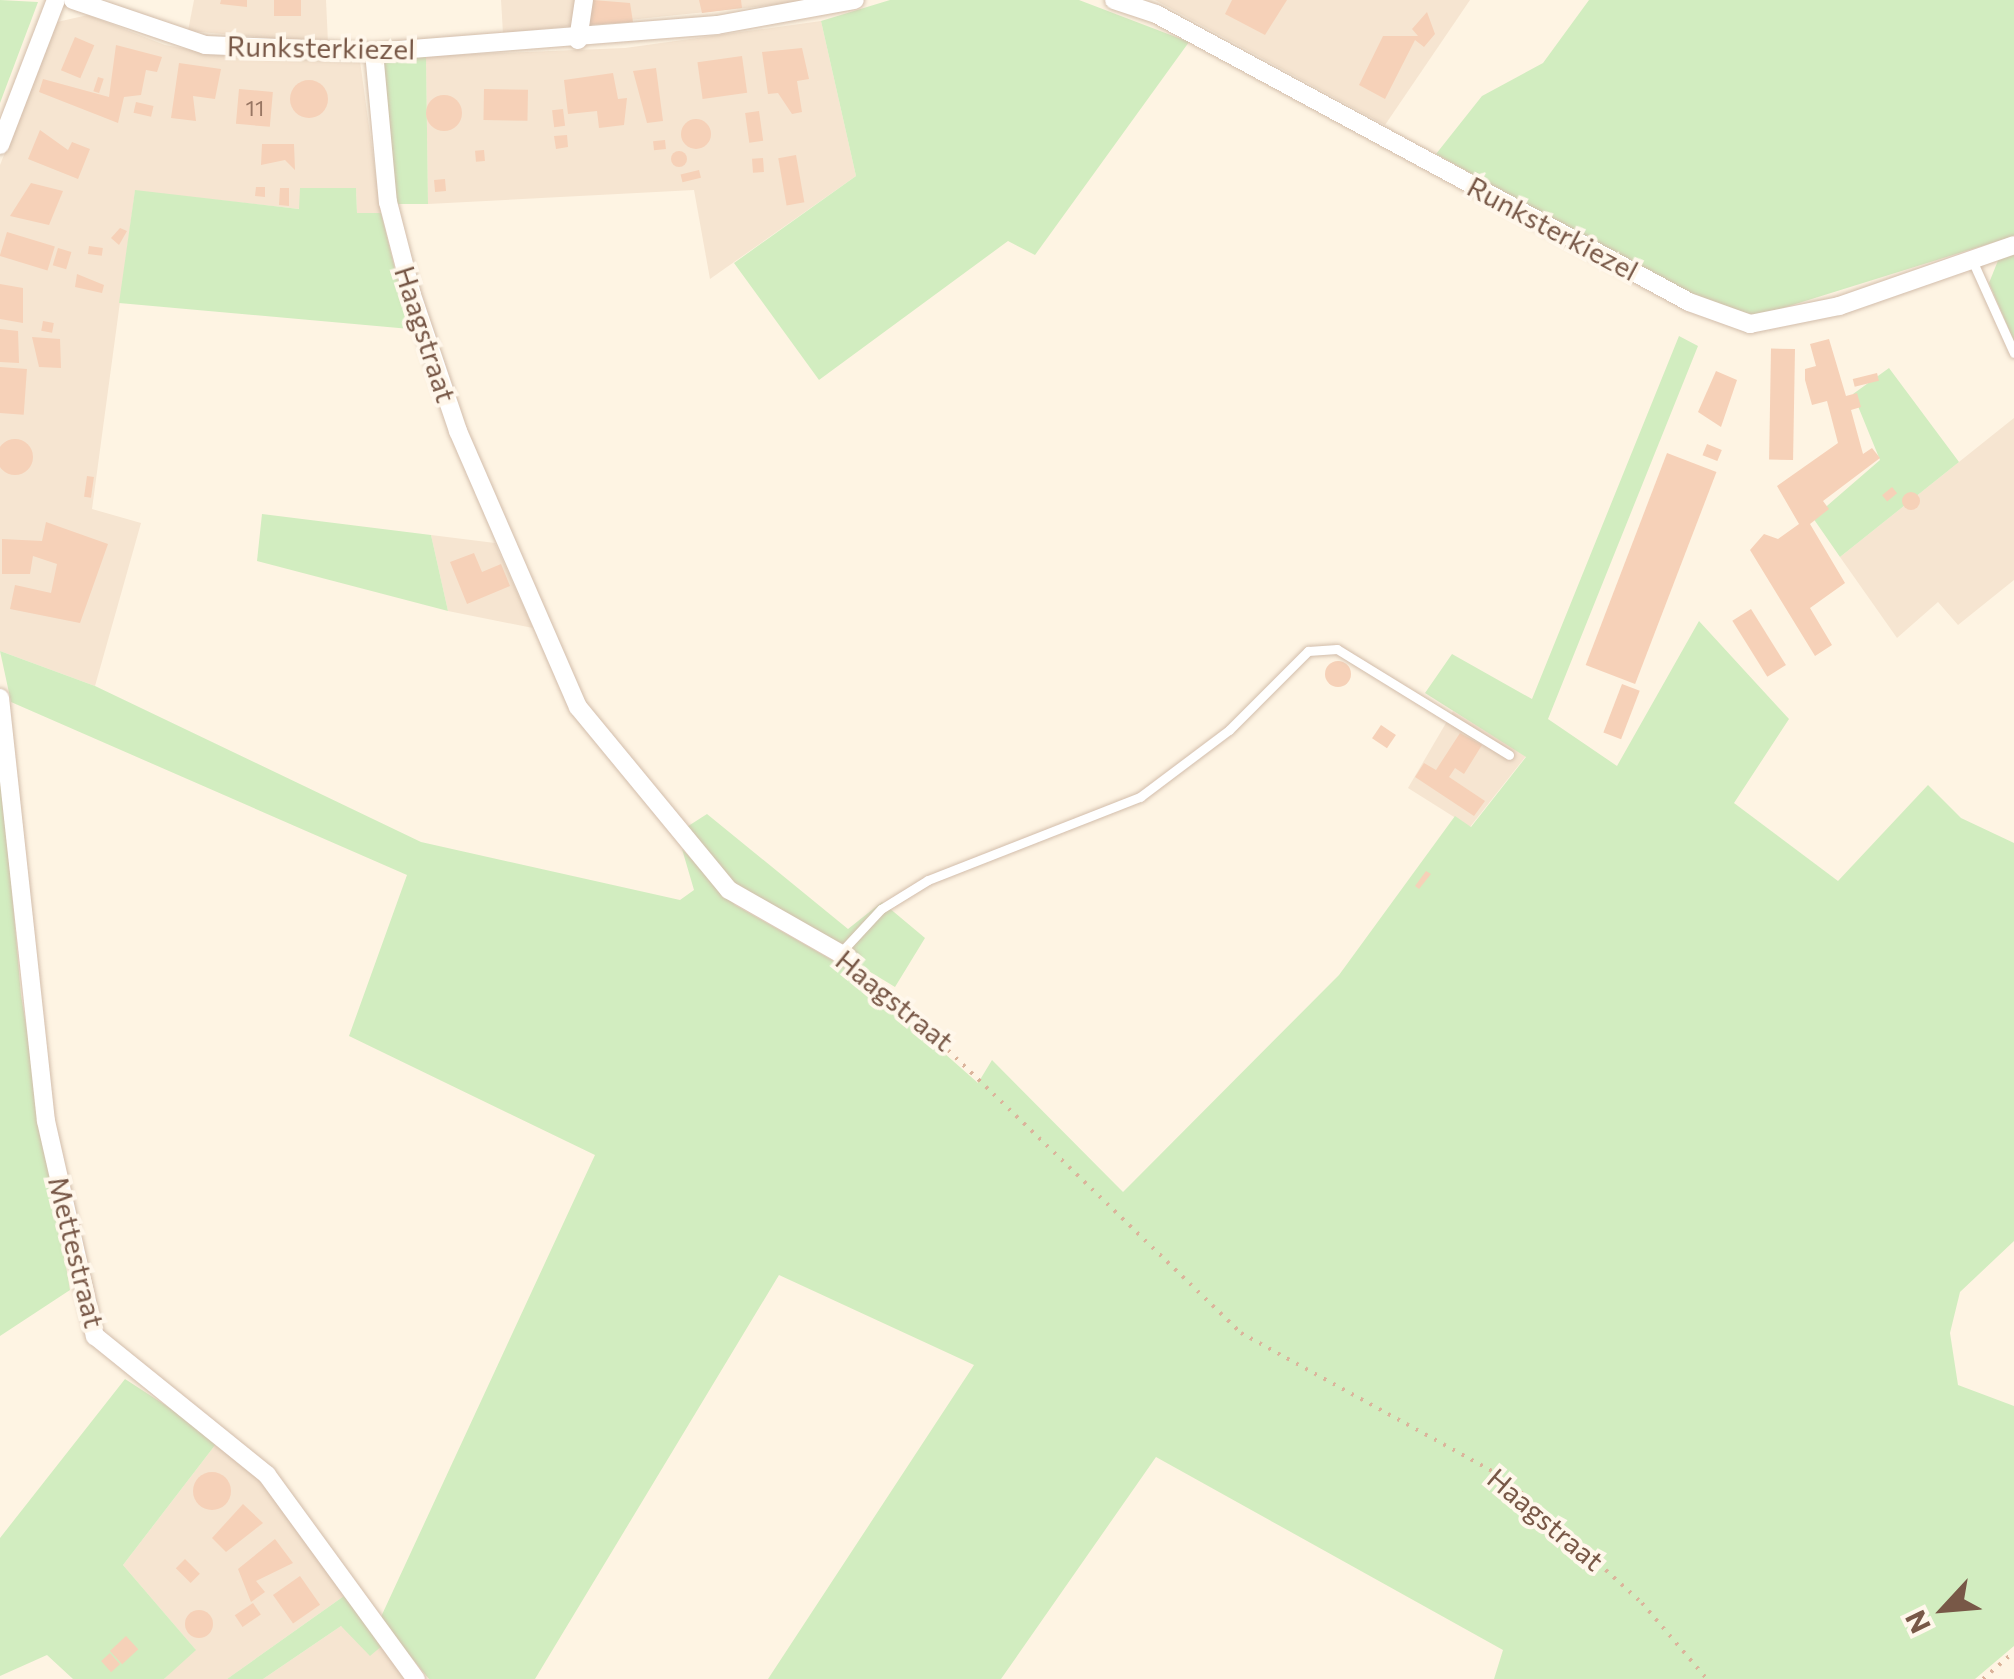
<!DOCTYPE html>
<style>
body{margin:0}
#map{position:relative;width:2014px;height:1679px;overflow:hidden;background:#fef4e3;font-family:Commissioner,sans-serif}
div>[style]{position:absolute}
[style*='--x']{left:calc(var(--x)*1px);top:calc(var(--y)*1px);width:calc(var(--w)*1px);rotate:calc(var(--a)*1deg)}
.residential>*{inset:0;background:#f6e5d1}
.green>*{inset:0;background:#d2edc0}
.building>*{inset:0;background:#f6d1b8;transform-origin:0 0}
.round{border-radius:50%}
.path>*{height:4px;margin-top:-2px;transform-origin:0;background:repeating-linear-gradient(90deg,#dbb49b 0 2.5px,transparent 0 10.5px)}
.roads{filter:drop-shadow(0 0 2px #d2bdab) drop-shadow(0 0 2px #d2bdab)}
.lane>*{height:9px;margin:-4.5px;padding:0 4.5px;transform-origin:4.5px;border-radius:4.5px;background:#fff}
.street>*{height:18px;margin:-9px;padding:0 9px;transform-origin:9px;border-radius:9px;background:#fff}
span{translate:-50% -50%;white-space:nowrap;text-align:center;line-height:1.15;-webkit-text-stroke:8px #fff7eb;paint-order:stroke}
.number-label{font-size:22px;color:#987663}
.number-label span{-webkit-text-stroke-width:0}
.street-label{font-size:28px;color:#785847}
.north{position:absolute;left:1894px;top:1559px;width:100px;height:100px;-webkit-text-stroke:8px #fff7eb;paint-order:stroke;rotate:244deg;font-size:28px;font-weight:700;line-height:40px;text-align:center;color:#785847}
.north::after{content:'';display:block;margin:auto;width:35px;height:45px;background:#785847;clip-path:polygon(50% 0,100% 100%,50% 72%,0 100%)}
</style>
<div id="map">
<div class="residential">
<div style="clip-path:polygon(194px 0,326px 0,328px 43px,188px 31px)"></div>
<div style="clip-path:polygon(501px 0,821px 0,503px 33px)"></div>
<div style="clip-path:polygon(1155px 0,1470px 0,1385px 125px)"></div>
<div style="clip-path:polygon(88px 15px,165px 45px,237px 58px,360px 61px,381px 213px,357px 213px,356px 188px,300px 209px,135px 191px,92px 509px,141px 523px,95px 686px,0 651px,0 165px,57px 22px)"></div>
<div style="clip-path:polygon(821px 21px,856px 176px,710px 279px,694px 190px,428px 204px,426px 56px,625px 48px)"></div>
<div style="clip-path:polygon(2014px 418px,2014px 580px,1958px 625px,1938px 602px,1897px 638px,1840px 557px)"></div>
<div style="clip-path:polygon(431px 535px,495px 543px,533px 628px,448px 611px)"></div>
<div style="clip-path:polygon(1453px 711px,1526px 756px,1470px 827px,1408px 788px)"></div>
<div style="clip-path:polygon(219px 1440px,277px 1499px,344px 1596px,227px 1679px,164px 1679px,195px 1649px,123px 1565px)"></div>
<div style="clip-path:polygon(341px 1626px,383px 1645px,410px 1679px,263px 1679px)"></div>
</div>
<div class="green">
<div style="clip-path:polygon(0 0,38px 2px,0 103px)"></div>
<div style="clip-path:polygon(890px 0,1079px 0,1189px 42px,1035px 255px,1008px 241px,819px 380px,734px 263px,856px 176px,821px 21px)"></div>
<div style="clip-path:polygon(1589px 0,2014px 0,2014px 236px,1757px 316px,1696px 298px,1436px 154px,1482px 96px,1543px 63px)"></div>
<div style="clip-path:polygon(426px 56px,428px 204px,396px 204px,377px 60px)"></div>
<div style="clip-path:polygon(300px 188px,356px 188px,357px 213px,381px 213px,410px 329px,119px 303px,135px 190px,299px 209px)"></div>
<div style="clip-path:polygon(2014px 253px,2014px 341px,1989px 283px,1999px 258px)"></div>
<div style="clip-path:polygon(1679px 336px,1698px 346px,1548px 719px,1617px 766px,1699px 621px,1789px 719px,1734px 803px,1838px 881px,1928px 785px,1961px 818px,2014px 843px,2014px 1241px,1960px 1292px,1950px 1333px,1958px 1385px,2014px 1406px,2014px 1646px,1975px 1679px,1494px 1679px,1503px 1650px,1156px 1457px,1001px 1679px,768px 1679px,974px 1365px,779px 1275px,535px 1679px,429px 1679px,380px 1619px,595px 1155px,349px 1036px,407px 875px,11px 702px,0 651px,95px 686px,421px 842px,680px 900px,694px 890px,682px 849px,735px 905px,851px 971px,978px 1083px,992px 1060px,1123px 1192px,1339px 975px,1455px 816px,1471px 827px,1526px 757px,1425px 693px,1452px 654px,1532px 699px)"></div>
<div style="clip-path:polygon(1889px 368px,1959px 462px,1840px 557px,1813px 518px,1880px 460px,1853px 394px)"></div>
<div style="clip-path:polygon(262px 514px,431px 535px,448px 611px,257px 561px)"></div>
<div style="clip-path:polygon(0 755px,21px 995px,70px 1290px,0 1336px)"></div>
<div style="clip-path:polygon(707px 814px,848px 929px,882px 902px,925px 938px,895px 987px,740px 893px,682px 830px)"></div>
<div style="clip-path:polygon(125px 1379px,219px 1440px,123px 1565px,196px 1650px,164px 1679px,73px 1679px,47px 1655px,0 1676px,0 1538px)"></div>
<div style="clip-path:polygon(344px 1596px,383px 1645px,370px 1656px,341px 1626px,263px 1679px,227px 1679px)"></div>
</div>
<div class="building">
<div style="clip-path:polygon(221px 0,247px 0,247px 7px,220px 4px)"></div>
<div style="left:274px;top:0;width:27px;height:16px"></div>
<div style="clip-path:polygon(593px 0,630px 3px,633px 22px,588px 25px)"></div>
<div style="clip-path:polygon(699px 0,741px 0,742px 8px,702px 13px)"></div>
<div style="clip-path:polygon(1232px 0,1287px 0,1265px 35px,1225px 14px)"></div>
<div style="clip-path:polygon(1427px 12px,1435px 34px,1424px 47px,1415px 40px,1385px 99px,1359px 85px,1383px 36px,1418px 36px,1412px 29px)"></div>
<div style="left:75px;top:37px;width:21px;height:36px;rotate:23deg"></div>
<div style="clip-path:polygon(116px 45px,162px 57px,157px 72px,146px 70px,141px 95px,124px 97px,118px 123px,39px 92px,43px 79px,109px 97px)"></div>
<div style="clip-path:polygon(802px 48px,809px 79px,797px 81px,802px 112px,792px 114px,778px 93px,768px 94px,762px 52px)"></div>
<div style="left:742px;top:56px;width:37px;height:45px;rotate:82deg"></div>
<div style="clip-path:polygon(179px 63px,221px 69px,215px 99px,193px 96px,196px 121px,171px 118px)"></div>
<div style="clip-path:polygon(656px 68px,663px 121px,647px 123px,633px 71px)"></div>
<div style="clip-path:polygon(613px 73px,618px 99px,627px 98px,624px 125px,599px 128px,597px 111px,568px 114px,564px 80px)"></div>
<div style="left:98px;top:77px;width:6px;height:15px;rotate:18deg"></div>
<div class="round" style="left:290px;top:80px;width:38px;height:38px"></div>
<div style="left:239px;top:89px;width:34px;height:35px;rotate:5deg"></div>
<div style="left:484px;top:89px;width:44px;height:31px;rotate:1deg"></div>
<div class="round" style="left:426px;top:95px;width:36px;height:36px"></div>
<div style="left:136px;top:102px;width:18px;height:11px;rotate:13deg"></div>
<div style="left:563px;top:109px;width:17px;height:11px;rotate:83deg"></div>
<div style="left:759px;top:111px;width:30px;height:14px;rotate:82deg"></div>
<div class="round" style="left:681px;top:119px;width:30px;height:30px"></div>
<div style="clip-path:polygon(40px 130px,68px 150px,72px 142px,90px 149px,78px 179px,28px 159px)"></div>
<div style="clip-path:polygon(567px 135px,568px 147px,556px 149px,554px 136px)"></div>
<div style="left:665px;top:140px;width:9px;height:12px;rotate:84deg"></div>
<div style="clip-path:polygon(262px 144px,294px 144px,295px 170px,285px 160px,261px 165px)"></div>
<div style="left:484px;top:150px;width:11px;height:9px;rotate:85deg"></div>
<div class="round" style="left:671px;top:151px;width:16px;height:16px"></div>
<div style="left:796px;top:155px;width:48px;height:18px;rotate:80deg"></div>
<div style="left:763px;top:158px;width:14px;height:11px;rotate:86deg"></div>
<div style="left:699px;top:170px;width:8px;height:19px;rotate:76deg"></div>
<div style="left:445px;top:179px;width:12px;height:11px;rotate:85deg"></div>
<div style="clip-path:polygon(31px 183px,63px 191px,49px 225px,10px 216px)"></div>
<div style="clip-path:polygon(256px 187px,265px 187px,265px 197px,255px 196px)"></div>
<div style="clip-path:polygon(280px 188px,289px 188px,289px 206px,279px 205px)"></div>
<div style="clip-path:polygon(120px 228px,127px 231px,119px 245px,111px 238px)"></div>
<div style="left:7px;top:232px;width:50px;height:25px;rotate:17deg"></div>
<div style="left:89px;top:246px;width:14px;height:8px;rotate:8deg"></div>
<div style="left:58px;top:248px;width:14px;height:18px;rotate:17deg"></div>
<div style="clip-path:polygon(77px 274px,104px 285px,102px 293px,75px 287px)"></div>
<div style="clip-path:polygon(0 284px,23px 288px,23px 323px,0 319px)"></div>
<div style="left:43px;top:321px;width:11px;height:10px;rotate:10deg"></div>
<div style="clip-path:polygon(0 329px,18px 331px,19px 363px,0 362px)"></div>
<div style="clip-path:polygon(32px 337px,60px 339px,61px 368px,39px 367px)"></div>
<div style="clip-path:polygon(1829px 339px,1846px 396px,1857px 393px,1861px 407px,1851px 410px,1863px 454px,1872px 448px,1880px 458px,1823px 501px,1829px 509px,1810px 524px,1845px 583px,1810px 608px,1832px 645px,1815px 656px,1750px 550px,1764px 534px,1778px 539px,1799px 524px,1777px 486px,1838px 443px,1827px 401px,1812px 405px,1805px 380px,1805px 369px,1816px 366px,1810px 344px)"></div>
<div style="left:1795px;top:349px;width:111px;height:24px;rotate:91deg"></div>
<div style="left:0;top:367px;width:27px;height:46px;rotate:4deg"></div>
<div style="clip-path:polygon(1716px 371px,1737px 380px,1721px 427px,1698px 412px)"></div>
<div style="left:1877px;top:373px;width:8px;height:25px;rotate:76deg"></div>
<div class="round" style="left:-3px;top:439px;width:36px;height:36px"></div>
<div style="left:1707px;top:444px;width:16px;height:12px;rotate:22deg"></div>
<div style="left:1667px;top:453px;width:53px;height:227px;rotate:21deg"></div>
<div style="left:87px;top:476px;width:7px;height:21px;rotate:8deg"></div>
<div style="left:1892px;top:487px;width:8px;height:13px;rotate:50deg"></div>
<div class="round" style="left:1902px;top:492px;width:18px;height:18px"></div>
<div style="clip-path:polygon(46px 522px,108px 544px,80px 623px,10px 609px,15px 585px,51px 593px,57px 564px,33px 556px,30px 574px,2px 574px,2px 539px,42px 541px)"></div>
<div style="clip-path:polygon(474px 553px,482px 572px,501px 564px,510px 586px,467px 604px,450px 562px)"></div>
<div style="left:1751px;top:609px;width:66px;height:22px;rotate:58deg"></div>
<div class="round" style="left:1325px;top:661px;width:26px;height:26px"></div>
<div style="left:1622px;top:684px;width:19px;height:52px;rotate:21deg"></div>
<div style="left:1381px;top:725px;width:18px;height:16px;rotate:34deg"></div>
<div style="clip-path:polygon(1460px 733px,1482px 745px,1464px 774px,1455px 768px,1449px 777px,1485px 801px,1474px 816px,1415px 777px,1424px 763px,1436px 770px)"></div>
<div style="clip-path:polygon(1426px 871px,1431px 874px,1419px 889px,1415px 886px)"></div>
<div class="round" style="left:193px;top:1472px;width:38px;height:38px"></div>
<div style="clip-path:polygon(243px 1504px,263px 1523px,226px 1552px,212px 1538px)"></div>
<div style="clip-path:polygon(275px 1539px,293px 1563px,256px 1581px,265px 1592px,251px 1602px,238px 1569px)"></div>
<div style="left:185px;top:1559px;width:21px;height:13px;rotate:45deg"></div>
<div style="left:300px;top:1576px;width:35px;height:33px;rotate:55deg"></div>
<div style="left:253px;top:1603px;width:14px;height:22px;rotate:56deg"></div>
<div class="round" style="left:185px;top:1610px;width:28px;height:28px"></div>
<div style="left:126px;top:1636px;width:18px;height:22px;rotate:47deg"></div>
<div style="left:110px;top:1653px;width:15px;height:12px;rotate:48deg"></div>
</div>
<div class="path">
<div style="--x:865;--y:970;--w:523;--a:43.99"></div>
<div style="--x:1241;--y:1333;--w:301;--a:28.8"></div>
<div style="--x:1505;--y:1478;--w:185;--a:42.4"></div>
<div style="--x:1642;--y:1603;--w:100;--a:49.5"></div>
<div style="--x:1983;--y:1679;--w:41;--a:-41.1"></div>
</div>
<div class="roads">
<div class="lane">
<div style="--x:1972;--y:260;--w:102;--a:65.7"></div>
<div style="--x:841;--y:952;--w:59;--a:-47.1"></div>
<div style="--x:881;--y:909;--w:55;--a:-31.7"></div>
<div style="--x:928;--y:880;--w:228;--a:-21.4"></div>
<div style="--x:1140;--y:797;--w:111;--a:-37"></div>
<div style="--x:1229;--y:730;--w:112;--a:-45"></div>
<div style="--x:1308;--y:651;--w:29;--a:-4"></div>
<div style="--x:1337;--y:649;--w:202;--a:31.6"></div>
</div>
<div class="street">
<div style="--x:73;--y:0;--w:139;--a:18.8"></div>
<div style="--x:205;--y:45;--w:169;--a:2.4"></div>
<div style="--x:374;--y:52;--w:344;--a:-4.5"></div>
<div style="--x:717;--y:25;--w:140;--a:-10.3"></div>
<div style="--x:1114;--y:0;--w:44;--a:18.4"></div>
<div style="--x:1156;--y:14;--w:606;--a:28.38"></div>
<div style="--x:1689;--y:302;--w:65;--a:19.8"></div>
<div style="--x:1750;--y:324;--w:91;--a:-11.4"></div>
<div style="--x:1839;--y:306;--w:185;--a:-19.2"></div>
<div style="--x:578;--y:40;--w:40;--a:-81.5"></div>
<div style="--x:374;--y:52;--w:151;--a:84.7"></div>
<div style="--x:388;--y:202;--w:96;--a:75.5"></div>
<div style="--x:412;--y:295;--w:144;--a:71.3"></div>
<div style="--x:458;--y:431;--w:301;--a:66.5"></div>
<div style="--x:578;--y:707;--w:237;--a:50.5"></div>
<div style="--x:729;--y:890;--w:139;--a:29.7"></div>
<div style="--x:0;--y:145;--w:155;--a:-68.9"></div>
<div style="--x:0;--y:698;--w:425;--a:83.8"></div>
<div style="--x:46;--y:1121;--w:221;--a:77.2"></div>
<div style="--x:95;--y:1336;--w:221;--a:38.9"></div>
<div style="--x:267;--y:1475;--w:253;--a:53.9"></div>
</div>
</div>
<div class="number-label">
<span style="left:255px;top:108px">11</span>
</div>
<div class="street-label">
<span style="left:321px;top:47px;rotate:1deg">Runksterkiezel</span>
<span style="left:1553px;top:228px;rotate:28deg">Runksterkiezel</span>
<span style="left:426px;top:334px;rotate:72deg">Haagstraat</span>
<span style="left:895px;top:1000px;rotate:39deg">Haagstraat</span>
<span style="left:77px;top:1252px;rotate:76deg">Mettestraat</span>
<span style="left:1546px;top:1519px;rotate:40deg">Haagstraat</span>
</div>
<div class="north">N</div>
</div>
